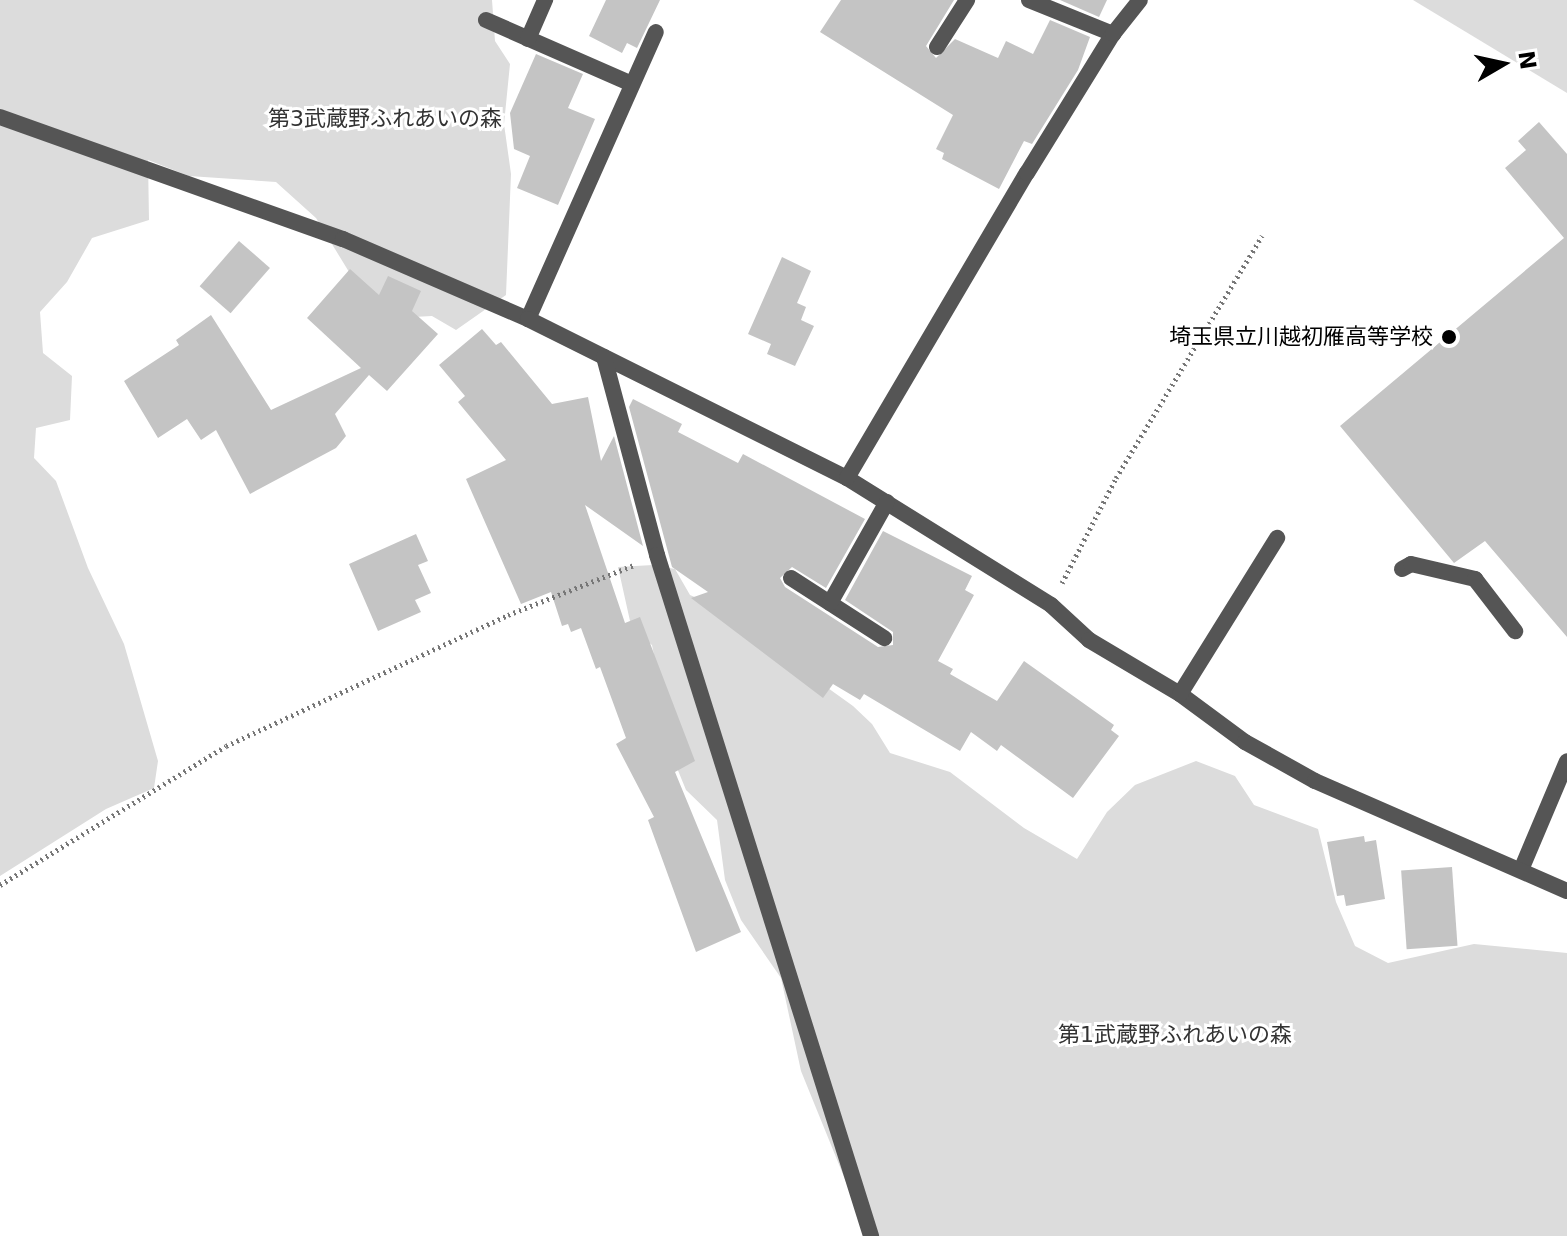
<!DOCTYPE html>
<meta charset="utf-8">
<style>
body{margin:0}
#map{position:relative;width:1567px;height:1236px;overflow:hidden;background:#fff;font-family:"DejaVu Sans","Noto Sans JP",sans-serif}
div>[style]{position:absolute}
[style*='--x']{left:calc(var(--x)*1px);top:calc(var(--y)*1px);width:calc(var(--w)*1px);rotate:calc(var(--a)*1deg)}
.green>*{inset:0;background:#dcdcdc}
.building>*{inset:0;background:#c4c4c4;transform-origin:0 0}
.path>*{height:5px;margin-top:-2.5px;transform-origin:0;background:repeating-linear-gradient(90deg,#777 0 2px,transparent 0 6px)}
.lane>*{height:16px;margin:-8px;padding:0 8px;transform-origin:8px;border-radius:8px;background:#555}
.street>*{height:16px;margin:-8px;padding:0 8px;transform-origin:8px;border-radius:8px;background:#555}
.dots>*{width:22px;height:22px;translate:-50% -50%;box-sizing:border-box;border:4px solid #fff;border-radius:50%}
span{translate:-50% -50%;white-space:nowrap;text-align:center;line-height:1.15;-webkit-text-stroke:6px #fff;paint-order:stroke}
.park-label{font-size:22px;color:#333}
.poi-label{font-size:22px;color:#000}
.right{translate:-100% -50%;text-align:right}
.north{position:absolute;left:1463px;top:24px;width:80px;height:80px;-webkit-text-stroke:6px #fff;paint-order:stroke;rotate:81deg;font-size:22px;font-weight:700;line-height:32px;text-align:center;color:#000}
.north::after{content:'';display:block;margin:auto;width:28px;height:36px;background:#000;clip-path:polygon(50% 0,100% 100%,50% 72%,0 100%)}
</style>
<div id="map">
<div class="green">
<div style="clip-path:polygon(0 0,492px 0,495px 41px,510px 64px,504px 124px,511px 174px,506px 295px,456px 330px,432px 316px,413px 317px,357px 285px,316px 218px,276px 182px,189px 176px,148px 160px,149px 220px,92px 238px,67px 282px,40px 312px,43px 353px,72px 376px,70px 420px,36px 428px,34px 458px,56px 481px,88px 568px,124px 644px,158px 761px,154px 788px,106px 809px,0 876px)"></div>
<div style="clip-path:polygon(1413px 0,1567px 0,1567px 93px)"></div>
<div style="clip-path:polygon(653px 565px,675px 569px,690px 595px,711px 604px,853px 706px,872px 724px,890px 753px,950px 772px,1024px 828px,1077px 859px,1107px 812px,1135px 785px,1196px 761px,1235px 776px,1254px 805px,1318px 829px,1336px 902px,1355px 946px,1388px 963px,1474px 944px,1567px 953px,1567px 1236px,868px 1236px,801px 1071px,781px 978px,741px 920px,725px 880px,717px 820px,686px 790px,677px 768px,652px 645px,632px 630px,618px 567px)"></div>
</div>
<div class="building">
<div style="clip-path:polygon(606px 0,660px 0,637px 48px,627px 43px,622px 53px,589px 36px)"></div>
<div style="clip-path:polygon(841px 0,954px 0,926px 46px,936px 58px,955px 39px,998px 58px,1006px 41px,1033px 54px,1050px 20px,1090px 37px,1078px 70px,1032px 144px,1024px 141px,999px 189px,942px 159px,944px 153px,936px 149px,953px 115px,820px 32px)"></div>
<div style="clip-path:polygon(1060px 0,1107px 0,1099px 17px)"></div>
<div style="clip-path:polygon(536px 54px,583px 74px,568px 108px,595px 119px,558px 205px,517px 188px,530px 156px,514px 149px,510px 113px)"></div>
<div style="clip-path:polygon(1539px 122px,1567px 154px,1567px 637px,1485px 541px,1454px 563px,1340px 426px,1564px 238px,1505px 168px,1526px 150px,1518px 141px)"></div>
<div style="left:239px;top:241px;width:41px;height:60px;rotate:41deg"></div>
<div style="clip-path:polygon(782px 257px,811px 271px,797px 303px,806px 307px,801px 320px,814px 326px,795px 366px,767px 354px,771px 344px,748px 334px)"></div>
<div style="clip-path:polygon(350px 269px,379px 295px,388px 276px,421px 291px,412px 311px,438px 334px,387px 391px,369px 375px,335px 414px,346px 436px,336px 448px,250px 494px,216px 430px,201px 440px,187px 419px,158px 438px,124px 381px,179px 345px,176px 340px,211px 315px,271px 410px,361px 368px,307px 318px)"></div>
<div style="clip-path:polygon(482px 329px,496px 345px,501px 342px,552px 404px,588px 397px,601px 461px,614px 436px,643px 546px,585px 505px,625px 623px,640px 617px,695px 761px,675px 772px,741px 932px,696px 952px,648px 820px,654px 817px,616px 744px,626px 738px,600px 667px,596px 669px,581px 628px,571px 632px,568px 624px,562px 626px,551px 592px,521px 604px,466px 479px,506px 460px,458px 402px,465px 396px,439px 365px)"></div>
<div style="clip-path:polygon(633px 399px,682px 424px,678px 432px,738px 463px,743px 454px,865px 519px,826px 588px,792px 567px,780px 578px,785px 587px,878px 647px,893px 645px,893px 632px,845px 600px,883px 531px,972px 576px,965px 590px,974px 595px,938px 661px,953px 669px,950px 674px,997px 701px,1024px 661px,1114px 725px,1111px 730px,1119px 736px,1073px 798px,1001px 745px,997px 751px,971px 732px,960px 751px,864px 694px,860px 700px,833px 684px,823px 698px,691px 598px,708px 592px,672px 567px,629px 407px)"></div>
<div style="clip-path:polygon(416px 534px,428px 561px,418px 565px,431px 593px,415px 600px,421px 612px,378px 631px,349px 564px)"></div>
<div style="clip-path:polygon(1364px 836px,1365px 842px,1376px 840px,1385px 899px,1346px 906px,1344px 895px,1337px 896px,1327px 842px)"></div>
<div style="left:1452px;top:867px;width:79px;height:51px;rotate:86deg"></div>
</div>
<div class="path">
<div style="--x:1062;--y:583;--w:118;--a:-62.8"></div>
<div style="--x:1116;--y:478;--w:283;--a:-58.9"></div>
<div style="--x:0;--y:885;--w:265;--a:-31.6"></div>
<div style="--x:226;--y:746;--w:311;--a:-24.9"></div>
<div style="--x:508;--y:615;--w:136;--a:-21.6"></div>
</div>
<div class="lane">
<div style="--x:1029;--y:0;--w:91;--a:22"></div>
<div style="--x:486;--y:20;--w:159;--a:23.7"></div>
<div style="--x:528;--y:39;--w:43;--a:-66.4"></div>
<div style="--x:937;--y:47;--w:56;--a:-57.4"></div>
<div style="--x:0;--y:117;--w:364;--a:19.6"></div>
<div style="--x:343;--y:239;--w:202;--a:23.4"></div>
<div style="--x:528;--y:319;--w:314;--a:-66"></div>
<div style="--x:1402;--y:569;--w:10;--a:-29"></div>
<div style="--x:1411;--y:564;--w:66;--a:13.2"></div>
<div style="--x:1475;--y:579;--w:66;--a:52.4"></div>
<div style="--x:1521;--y:870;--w:118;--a:-67.1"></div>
</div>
<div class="street">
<div style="--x:528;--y:319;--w:356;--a:26.5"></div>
<div style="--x:847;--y:478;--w:240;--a:31.9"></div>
<div style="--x:1051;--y:605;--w:52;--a:42.6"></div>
<div style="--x:1089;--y:640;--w:106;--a:30.7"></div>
<div style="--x:1180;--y:694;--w:81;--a:36.4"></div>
<div style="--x:1245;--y:742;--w:80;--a:29.1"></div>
<div style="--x:1315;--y:781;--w:275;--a:23.6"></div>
<div style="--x:604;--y:357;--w:205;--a:75"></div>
<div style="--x:657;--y:555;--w:714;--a:72.55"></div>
<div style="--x:847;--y:478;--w:354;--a:-59.5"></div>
<div style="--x:1027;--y:173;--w:163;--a:-58.3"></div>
<div style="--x:1113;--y:34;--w:43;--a:-51.5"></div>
<div style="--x:791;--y:578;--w:111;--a:32.8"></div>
<div style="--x:830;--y:603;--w:116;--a:-60.6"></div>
<div style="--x:1180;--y:694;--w:184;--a:-58.1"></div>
</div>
<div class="dots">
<div style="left:1449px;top:337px;background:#000"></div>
</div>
<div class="park-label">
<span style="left:385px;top:119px">第3武蔵野ふれあいの森</span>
<span style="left:1175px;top:1035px">第1武蔵野ふれあいの森</span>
</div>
<div class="poi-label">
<span class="right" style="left:1433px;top:337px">埼玉県立川越初雁高等学校</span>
</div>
<div class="north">N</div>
</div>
